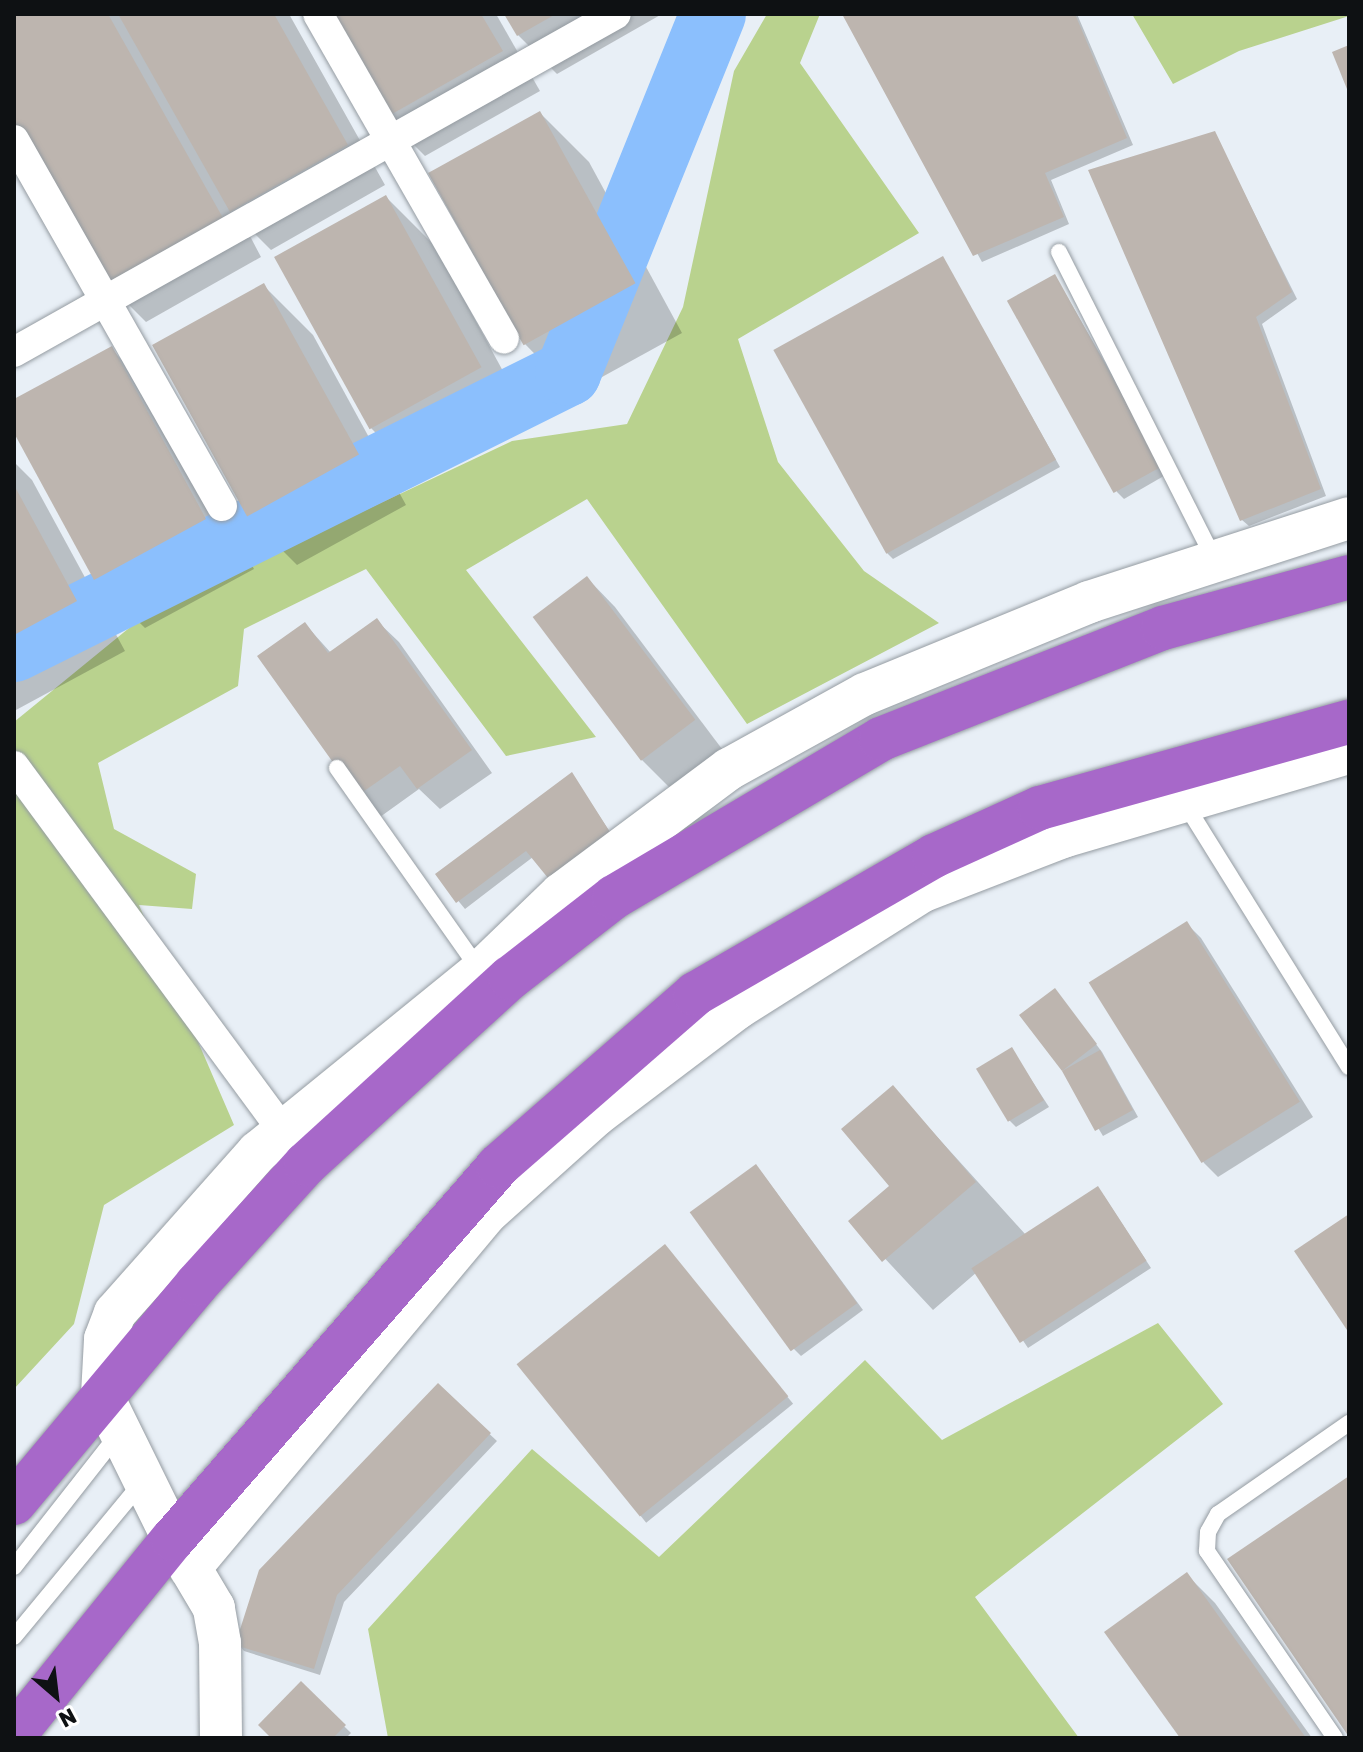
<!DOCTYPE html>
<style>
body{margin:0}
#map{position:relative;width:1363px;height:1752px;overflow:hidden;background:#e8eff6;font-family:Rubik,sans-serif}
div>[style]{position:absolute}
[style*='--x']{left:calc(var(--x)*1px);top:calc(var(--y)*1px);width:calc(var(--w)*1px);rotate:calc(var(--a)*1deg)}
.green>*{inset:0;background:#b9d28e}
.shadow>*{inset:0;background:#0003;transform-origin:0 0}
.river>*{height:66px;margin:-33px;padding:0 33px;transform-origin:33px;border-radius:33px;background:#8bbffd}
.building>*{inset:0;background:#bdb5af;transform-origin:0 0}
.roads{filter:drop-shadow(0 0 2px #959ca2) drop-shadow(0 0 2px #959ca2)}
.lane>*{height:16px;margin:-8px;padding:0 8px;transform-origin:8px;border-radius:8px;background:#fff}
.street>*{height:30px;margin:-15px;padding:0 15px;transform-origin:15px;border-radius:15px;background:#fff}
.secondary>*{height:42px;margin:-21px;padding:0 21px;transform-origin:21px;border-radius:21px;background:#fff}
.highway>*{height:44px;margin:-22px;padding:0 22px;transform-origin:22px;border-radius:22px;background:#a768c9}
span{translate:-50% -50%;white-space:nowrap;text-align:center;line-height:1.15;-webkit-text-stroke:6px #fff;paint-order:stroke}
.frame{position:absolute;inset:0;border:16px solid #0e1113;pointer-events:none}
.north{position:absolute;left:16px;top:1656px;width:80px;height:80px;-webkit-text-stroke:6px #fff;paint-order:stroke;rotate:152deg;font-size:22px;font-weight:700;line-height:32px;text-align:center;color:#0e1113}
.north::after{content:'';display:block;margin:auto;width:28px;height:36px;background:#0e1113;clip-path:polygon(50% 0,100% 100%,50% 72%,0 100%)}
</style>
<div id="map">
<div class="green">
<div style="clip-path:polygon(767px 14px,820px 14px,800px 63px,919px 233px,738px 339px,778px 462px,864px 571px,939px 623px,747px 724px,587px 499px,466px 570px,596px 737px,506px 756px,366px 569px,244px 629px,238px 686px,98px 763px,114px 829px,196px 874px,192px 909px,139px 905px,234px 1125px,104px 1205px,74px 1324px,14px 1389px,14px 722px,134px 624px,311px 536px,512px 441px,627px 424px,683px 307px,734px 71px)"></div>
<div style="clip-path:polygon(1132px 14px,1349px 14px,1349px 16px,1239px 51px,1173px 84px)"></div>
<div style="clip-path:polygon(1158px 1323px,1223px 1404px,975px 1597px,1079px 1738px,388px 1738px,368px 1629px,532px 1449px,659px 1557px,865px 1360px,942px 1440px)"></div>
</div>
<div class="shadow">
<div style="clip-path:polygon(14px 14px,289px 14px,385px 185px,271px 250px,242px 221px,261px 257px,146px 322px,107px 283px,14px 119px)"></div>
<div style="clip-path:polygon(328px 14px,496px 14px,540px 91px,425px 156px,386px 117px)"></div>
<div style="clip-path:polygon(506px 14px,662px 14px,557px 74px,518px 35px)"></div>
<div style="clip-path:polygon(844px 14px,1077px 14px,1133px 145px,1051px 180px,1069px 224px,982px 262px)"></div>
<div style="clip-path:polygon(540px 113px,589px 162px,682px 333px,573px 393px,524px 343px)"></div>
<div style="clip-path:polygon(1214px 133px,1297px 299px,1262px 324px,1326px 496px,1249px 526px,1242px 520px)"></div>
<div style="clip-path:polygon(386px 197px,435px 246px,528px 417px,419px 477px,370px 427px)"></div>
<div style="clip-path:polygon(943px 258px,1060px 467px,893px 559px,886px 552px)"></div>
<div style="clip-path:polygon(1055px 276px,1169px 473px,1124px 499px,1117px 492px)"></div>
<div style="clip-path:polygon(263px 285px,313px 335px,406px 505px,297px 565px,247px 515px)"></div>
<div style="clip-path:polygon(111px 349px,161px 398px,254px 569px,145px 628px,95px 579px,14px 429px,14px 402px)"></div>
<div style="clip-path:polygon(14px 462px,32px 480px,125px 651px,16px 710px)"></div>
<div style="clip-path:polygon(587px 578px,615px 607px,722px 749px,670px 788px,642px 760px)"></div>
<div style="clip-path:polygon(377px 621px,399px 642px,492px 773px,440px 809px,419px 789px,380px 817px,359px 795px,305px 624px,331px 653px)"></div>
<div style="clip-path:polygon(572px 775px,626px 856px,533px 857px,465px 909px,437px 875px)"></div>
<div style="clip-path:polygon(1187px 924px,1201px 938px,1313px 1117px,1218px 1177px,1204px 1163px,1092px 984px)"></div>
<div style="clip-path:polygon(1061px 998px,1102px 1052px,1138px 1117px,1103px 1136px,1063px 1070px)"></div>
<div style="clip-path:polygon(1012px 1050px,1049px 1107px,1016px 1127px,1009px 1120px)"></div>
<div style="clip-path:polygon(893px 1088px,1026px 1235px,1104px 1196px,1151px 1268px,1028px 1348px,977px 1272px,933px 1310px,850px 1221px,892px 1186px)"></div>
<div style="clip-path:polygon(762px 1173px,863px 1310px,801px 1356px,794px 1349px)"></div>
<div style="left:671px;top:1253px;width:194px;height:189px;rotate:51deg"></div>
<div style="clip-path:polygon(438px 1386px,497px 1441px,344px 1602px,320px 1675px,244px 1651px,238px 1644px)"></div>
<div style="clip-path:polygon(1187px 1575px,1215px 1603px,1312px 1738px,1182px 1738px)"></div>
<div style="clip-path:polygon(301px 1684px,351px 1733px,346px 1738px,274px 1738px)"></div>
</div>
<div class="river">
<div style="--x:14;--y:649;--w:619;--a:-26.48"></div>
<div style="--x:568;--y:373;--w:387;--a:-68"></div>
</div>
<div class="building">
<div style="clip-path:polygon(14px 14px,108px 14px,223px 218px,105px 285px,14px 124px)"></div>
<div style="clip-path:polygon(118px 14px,274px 14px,348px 145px,230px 212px)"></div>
<div style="clip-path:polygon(326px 14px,481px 14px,503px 51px,385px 118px)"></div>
<div style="clip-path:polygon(504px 14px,556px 14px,517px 36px)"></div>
<div style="clip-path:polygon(842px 14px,1075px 14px,1127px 138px,1045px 173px,1064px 217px,973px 256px)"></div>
<div style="clip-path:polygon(1349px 45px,1349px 94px,1332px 52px)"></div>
<div style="left:540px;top:111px;width:197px;height:128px;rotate:61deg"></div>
<div style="clip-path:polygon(1215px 131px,1292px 292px,1256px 317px,1321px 489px,1240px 521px,1088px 170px)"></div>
<div style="left:386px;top:195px;width:197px;height:128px;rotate:61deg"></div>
<div style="left:943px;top:256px;width:233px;height:194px;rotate:61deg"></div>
<div style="left:1055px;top:274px;width:220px;height:55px;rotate:61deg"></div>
<div style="left:264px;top:283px;width:196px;height:128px;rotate:61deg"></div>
<div style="clip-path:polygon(112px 346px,206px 519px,94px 580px,14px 433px,14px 399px)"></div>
<div style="clip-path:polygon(14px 485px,77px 601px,14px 635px)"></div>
<div style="left:587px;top:576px;width:180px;height:68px;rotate:53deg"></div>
<div style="clip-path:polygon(377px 618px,472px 750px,417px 789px,400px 766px,357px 796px,257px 656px,305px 622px,328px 653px)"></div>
<div style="clip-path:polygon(572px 772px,620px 848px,561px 894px,526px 851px,456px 903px,435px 874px)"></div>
<div style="left:1187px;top:921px;width:213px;height:116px;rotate:58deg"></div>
<div style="clip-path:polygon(1055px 988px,1097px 1044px,1062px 1071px,1100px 1050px,1133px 1110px,1095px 1131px,1062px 1071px,1019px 1015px)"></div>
<div style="left:1012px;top:1047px;width:62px;height:42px;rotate:59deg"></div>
<div style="clip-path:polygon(893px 1085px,976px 1182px,882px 1262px,848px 1221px,889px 1186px,841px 1129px)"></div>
<div style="left:756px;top:1164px;width:172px;height:82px;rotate:54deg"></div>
<div style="left:1098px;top:1186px;width:89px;height:151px;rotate:57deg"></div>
<div style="clip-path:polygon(1349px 1214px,1349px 1333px,1294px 1251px)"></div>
<div style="left:665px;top:1244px;width:196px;height:191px;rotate:51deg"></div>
<div style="clip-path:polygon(438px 1383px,491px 1433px,337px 1595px,314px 1669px,235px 1645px,259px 1570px)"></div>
<div style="clip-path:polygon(1349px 1476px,1349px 1737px,1227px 1559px)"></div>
<div style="clip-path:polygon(1187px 1572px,1306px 1738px,1180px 1738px,1104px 1632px)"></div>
<div style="clip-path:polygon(301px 1681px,346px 1725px,333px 1738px,271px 1738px,258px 1725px)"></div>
</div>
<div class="roads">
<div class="lane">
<div style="--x:1059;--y:252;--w:344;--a:63.2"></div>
<div style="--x:337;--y:768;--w:246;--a:54.8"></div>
<div style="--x:1184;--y:802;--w:312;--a:58.1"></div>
<div style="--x:14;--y:1567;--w:170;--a:-51.9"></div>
<div style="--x:14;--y:1637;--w:201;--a:-50.4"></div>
<div style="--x:1335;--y:1738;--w:227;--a:-124.4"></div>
<div style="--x:1207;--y:1551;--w:19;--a:-87"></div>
<div style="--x:1208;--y:1532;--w:21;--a:-61"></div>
<div style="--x:1218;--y:1514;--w:160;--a:-34.8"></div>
</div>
<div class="street">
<div style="--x:318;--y:14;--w:374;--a:60.2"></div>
<div style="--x:14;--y:140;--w:421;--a:60.4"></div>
<div style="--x:14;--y:352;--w:690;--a:-29.31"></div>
<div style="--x:14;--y:766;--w:472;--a:53.6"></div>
</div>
<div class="secondary">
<div style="--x:190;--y:1568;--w:466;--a:-50.1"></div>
<div style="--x:489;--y:1211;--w:144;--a:-41.9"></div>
<div style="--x:596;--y:1115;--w:176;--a:-37.1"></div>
<div style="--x:736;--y:1009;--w:221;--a:-32.3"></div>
<div style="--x:923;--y:891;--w:150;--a:-21.1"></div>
<div style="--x:1063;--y:837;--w:298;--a:-16.4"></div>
<div style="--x:221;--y:1738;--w:95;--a:-90.6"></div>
<div style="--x:220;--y:1643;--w:36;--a:-100"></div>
<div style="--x:214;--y:1608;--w:80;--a:-120.7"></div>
<div style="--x:173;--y:1539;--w:161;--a:-116.2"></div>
<div style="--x:102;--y:1395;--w:56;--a:-86.9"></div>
<div style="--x:105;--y:1339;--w:28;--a:-69"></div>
<div style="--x:115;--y:1313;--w:215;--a:-48.4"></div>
<div style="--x:258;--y:1152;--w:287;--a:-39.1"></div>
<div style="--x:481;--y:971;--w:111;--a:-43.9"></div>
<div style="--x:561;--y:894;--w:209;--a:-36.7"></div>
<div style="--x:729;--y:769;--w:155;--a:-28.9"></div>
<div style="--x:865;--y:694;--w:242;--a:-22.3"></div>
<div style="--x:1089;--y:602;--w:273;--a:-17.9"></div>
</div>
<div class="highway">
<div style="--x:14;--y:1503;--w:285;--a:-50.1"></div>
<div style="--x:197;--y:1284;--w:162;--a:-47.8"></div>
<div style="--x:306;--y:1164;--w:276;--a:-42.4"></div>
<div style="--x:510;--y:978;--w:132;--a:-37.9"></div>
<div style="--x:614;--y:897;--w:310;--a:-30.6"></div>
<div style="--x:881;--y:739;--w:303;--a:-21.5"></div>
<div style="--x:1163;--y:628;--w:193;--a:-15.3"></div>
<div style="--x:14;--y:1735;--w:252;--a:-51"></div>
<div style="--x:173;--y:1539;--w:495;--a:-48.9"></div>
<div style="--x:498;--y:1166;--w:262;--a:-41.1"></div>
<div style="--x:695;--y:994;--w:276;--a:-30"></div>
<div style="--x:934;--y:856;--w:116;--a:-24.4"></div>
<div style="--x:1040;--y:808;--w:321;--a:-15.6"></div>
</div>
</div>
<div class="frame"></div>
<div class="north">N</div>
</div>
